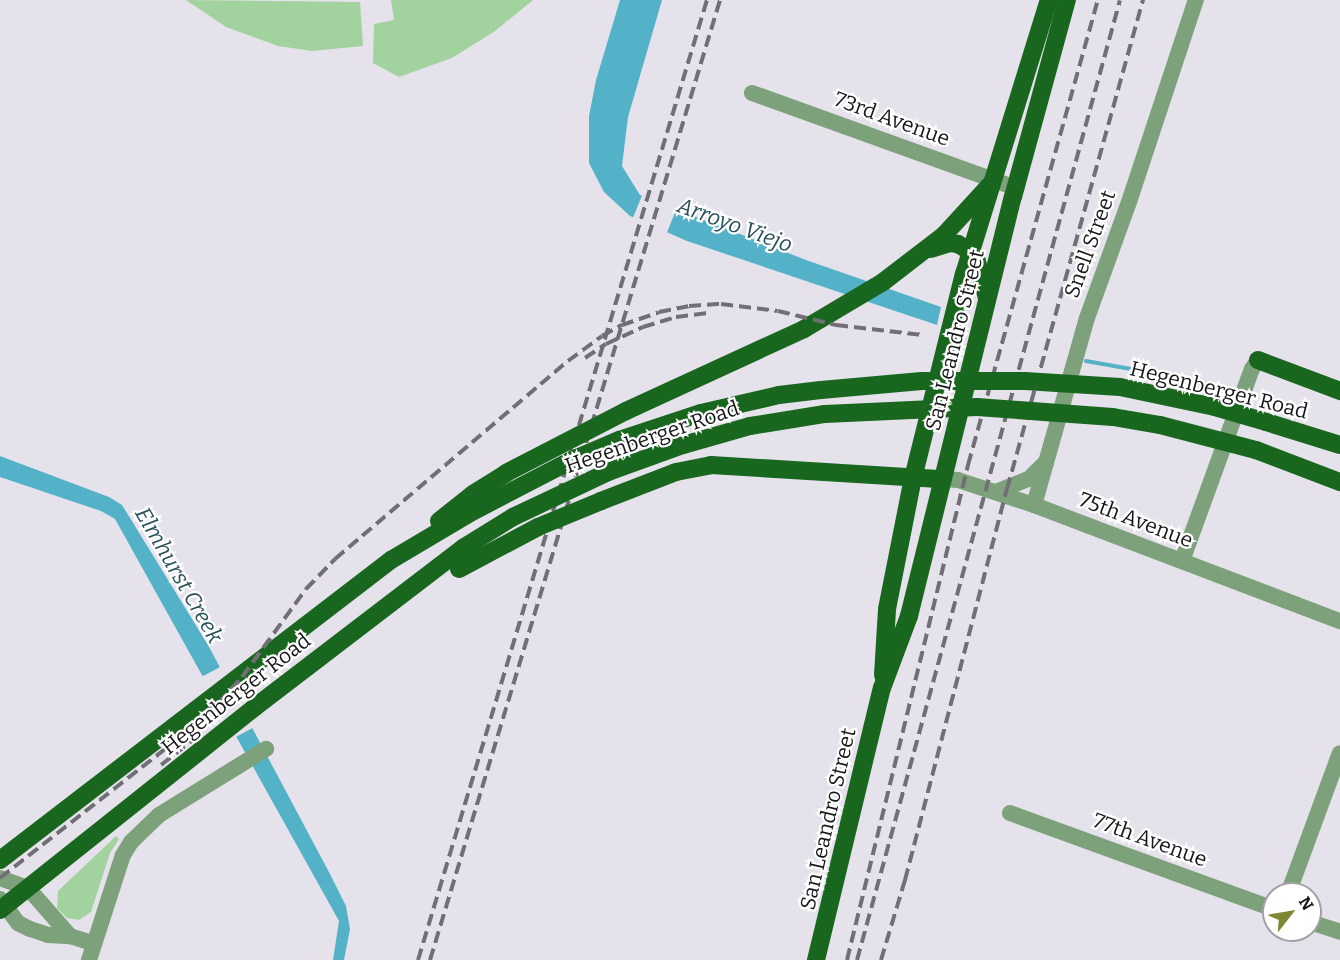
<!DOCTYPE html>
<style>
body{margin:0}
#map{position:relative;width:1340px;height:960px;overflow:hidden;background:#e6e2ec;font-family:Bitter,serif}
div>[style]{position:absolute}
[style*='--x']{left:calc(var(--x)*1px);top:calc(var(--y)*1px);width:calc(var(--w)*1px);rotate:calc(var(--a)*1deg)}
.green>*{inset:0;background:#a2d29d}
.water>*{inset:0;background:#54b2c8}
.pier>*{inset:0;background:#e6e2ec;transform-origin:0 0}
.stream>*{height:4px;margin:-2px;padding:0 2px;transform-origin:2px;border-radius:2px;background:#54b2c8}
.minor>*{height:16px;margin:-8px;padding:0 8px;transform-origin:8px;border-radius:8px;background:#7ca17b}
.major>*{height:18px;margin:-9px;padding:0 9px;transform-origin:9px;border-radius:9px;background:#19671e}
.rail>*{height:4px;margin-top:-2px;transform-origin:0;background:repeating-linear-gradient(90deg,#716f75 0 12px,transparent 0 18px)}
.major-bridge>*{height:18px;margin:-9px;padding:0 9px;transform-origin:9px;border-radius:9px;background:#19671e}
span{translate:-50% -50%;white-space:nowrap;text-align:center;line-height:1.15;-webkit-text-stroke:4.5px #fff;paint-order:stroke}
.street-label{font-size:21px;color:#161518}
.water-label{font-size:22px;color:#26505a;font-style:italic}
.north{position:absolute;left:1262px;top:882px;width:60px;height:60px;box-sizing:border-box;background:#fff;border:2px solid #a2a1a3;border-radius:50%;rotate:59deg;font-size:16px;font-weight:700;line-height:24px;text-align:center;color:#161518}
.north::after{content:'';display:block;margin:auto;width:21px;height:27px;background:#808733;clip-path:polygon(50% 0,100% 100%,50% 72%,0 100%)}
</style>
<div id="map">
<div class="green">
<div style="clip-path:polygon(186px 0,360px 2px,363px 46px,312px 51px,278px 46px,226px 27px)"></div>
<div style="clip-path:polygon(391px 0,533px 0,495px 31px,452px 58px,399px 77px,373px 63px,374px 24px,394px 20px)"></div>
<div style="clip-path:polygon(116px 836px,119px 839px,110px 853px,91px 912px,79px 920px,67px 918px,57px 908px,58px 891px)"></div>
</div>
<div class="water">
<div style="clip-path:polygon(620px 0,662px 0,628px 117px,622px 166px,640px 195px,806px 260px,941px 307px,937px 325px,687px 241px,630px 216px,604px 192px,589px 163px,589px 116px,596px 80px)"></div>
<div style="clip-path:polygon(0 456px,109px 497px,122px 505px,208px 645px,330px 874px,346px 906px,350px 929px,344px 960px,333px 960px,339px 921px,115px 519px,101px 511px,0 477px)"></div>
</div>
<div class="pier">
<div style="left:643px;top:193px;width:37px;height:30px;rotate:22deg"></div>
<div style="left:222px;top:666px;width:69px;height:26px;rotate:62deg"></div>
</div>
<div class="stream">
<div style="--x:1086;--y:361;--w:97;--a:10.1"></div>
<div style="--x:1181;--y:378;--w:48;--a:14.6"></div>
</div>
<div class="minor">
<div style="--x:752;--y:93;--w:281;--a:19.8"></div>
<div style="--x:943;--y:479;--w:15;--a:4"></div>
<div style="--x:958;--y:480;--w:80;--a:18.2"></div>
<div style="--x:1034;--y:505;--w:327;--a:20.8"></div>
<div style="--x:996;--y:492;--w:35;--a:-22"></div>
<div style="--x:1029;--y:479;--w:24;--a:-45"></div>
<div style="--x:1034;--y:505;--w:194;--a:-74.2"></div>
<div style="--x:1087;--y:318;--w:123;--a:-70.1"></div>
<div style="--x:1129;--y:202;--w:213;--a:-71.7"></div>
<div style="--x:1182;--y:561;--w:204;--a:-70"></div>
<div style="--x:1252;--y:369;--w:11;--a:-56"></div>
<div style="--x:1010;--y:813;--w:281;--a:20"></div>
<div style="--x:0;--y:878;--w:30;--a:20"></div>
<div style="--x:28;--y:888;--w:64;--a:48.8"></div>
<div style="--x:1288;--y:894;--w:150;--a:-69.8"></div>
<div style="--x:0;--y:899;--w:30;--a:53"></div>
<div style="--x:18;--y:923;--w:13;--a:27"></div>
<div style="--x:30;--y:929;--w:19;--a:18"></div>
<div style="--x:48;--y:935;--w:22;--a:3"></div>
<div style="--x:70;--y:936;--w:25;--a:18"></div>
<div style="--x:1310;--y:922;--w:32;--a:18"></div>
<div style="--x:89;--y:960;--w:110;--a:-72.1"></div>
<div style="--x:123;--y:855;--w:15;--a:-58"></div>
<div style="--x:131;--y:842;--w:39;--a:-44"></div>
<div style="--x:159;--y:815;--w:126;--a:-31.7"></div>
</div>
<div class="major">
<div style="--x:931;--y:249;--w:20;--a:-18"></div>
<div style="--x:950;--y:243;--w:8;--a:7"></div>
<div style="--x:958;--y:244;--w:15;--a:32"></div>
<div style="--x:971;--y:252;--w:8;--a:50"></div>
<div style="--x:976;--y:258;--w:41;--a:74.6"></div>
<div style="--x:1258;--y:360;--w:88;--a:20.7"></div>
<div style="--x:626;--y:411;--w:196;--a:-24.7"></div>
<div style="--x:804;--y:329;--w:92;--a:-30.7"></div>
<div style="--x:883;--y:282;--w:77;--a:-37.6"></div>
<div style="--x:944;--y:235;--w:67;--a:-47.4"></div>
<div style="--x:1266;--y:422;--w:77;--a:17.3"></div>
<div style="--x:619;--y:440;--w:86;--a:-18.2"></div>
<div style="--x:1256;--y:450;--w:90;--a:20.9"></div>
<div style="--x:608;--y:472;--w:80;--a:-19.8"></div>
<div style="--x:601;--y:501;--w:80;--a:-21.1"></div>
<div style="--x:676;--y:472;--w:36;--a:-11"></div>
<div style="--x:711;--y:465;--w:232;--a:3.5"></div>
<div style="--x:439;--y:521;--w:43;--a:-38.5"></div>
<div style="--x:883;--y:675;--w:66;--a:-86.5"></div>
<div style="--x:887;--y:609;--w:134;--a:-78.8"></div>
<div style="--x:913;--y:478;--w:210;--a:-76"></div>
<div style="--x:964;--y:274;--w:287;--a:-72.8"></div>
<div style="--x:0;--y:860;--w:493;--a:-37.5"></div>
<div style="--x:391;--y:560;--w:92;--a:-30.7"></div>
<div style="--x:0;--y:910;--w:326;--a:-38.5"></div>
<div style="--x:255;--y:707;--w:262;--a:-37.4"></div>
<div style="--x:816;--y:960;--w:280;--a:-76.4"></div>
<div style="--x:882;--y:688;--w:77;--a:-69.4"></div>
<div style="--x:909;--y:616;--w:432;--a:-76.1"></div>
<div style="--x:1013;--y:197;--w:204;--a:-74.7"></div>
</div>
<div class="rail">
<div style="--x:585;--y:358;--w:25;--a:-34"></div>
<div style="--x:606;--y:344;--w:41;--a:-24.7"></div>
<div style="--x:643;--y:327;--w:34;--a:-17"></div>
<div style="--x:676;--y:317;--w:34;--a:-7"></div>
<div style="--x:161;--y:765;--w:42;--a:-38.2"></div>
<div style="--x:0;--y:878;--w:263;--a:-38"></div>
<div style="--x:207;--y:716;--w:52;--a:-48.1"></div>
<div style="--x:242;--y:677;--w:109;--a:-54"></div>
<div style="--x:306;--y:589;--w:42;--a:-46"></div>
<div style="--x:335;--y:559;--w:306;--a:-40.4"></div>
<div style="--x:568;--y:361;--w:42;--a:-36.3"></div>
<div style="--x:602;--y:336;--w:23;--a:-29"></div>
<div style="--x:622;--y:325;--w:39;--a:-19"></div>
<div style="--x:659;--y:312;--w:31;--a:-11"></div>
<div style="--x:689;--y:306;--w:32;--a:-4"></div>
<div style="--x:721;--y:304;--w:57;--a:7"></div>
<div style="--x:778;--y:311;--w:60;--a:13.6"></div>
<div style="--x:836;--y:325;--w:87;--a:6.6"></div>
<div style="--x:418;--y:960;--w:1003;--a:-73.25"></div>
<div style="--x:430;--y:960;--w:1003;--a:-73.19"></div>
<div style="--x:847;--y:960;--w:510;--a:-76.26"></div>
<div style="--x:968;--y:465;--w:483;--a:-74.4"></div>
<div style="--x:857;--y:960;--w:995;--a:-74.68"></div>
<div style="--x:881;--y:960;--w:84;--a:-73.3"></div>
<div style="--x:905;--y:880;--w:404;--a:-75.4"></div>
<div style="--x:1007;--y:489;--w:508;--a:-74.46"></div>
</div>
<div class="major-bridge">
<div style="--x:701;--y:413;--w:80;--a:-13"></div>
<div style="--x:779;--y:395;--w:42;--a:-6.8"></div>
<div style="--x:821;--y:390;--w:101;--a:-5.1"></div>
<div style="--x:922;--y:381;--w:103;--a:0"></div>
<div style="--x:1025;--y:381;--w:95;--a:3.6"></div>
<div style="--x:1120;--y:387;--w:97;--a:11.9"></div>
<div style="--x:1215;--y:407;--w:53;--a:16.4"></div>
<div style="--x:683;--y:445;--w:70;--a:-15.8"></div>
<div style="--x:750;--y:426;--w:76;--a:-9.1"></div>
<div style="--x:825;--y:414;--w:152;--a:-2.6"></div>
<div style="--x:977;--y:407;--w:136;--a:4.2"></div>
<div style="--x:1113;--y:417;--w:48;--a:9.7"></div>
<div style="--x:1160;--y:425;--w:99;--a:14.6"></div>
<div style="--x:473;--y:494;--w:39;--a:-32"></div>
<div style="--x:506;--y:473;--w:135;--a:-27.3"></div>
<div style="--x:470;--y:513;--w:115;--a:-27.5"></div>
<div style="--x:572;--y:460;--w:51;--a:-23.1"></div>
<div style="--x:463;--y:548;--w:59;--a:-31.8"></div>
<div style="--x:513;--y:517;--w:105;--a:-25.3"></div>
<div style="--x:459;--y:569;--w:89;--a:-28"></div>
<div style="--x:538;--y:527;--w:68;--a:-22.4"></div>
</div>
<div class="street-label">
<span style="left:892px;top:119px;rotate:20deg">73rd Avenue</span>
<span style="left:1090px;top:244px;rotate:-70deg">Snell Street</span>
<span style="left:955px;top:340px;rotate:-76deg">San Leandro Street</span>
<span style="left:1219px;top:390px;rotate:14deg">Hegenberger Road</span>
<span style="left:652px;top:437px;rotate:-19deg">Hegenberger Road</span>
<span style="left:1136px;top:520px;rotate:21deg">75th Avenue</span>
<span style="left:236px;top:694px;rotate:-38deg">Hegenberger Road</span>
<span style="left:828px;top:819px;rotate:-77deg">San Leandro Street</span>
<span style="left:1150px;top:840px;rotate:20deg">77th Avenue</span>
</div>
<div class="water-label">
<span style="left:735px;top:225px;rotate:20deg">Arroyo Viejo</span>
<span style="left:179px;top:575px;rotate:60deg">Elmhurst Creek</span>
</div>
<div class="north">N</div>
</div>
